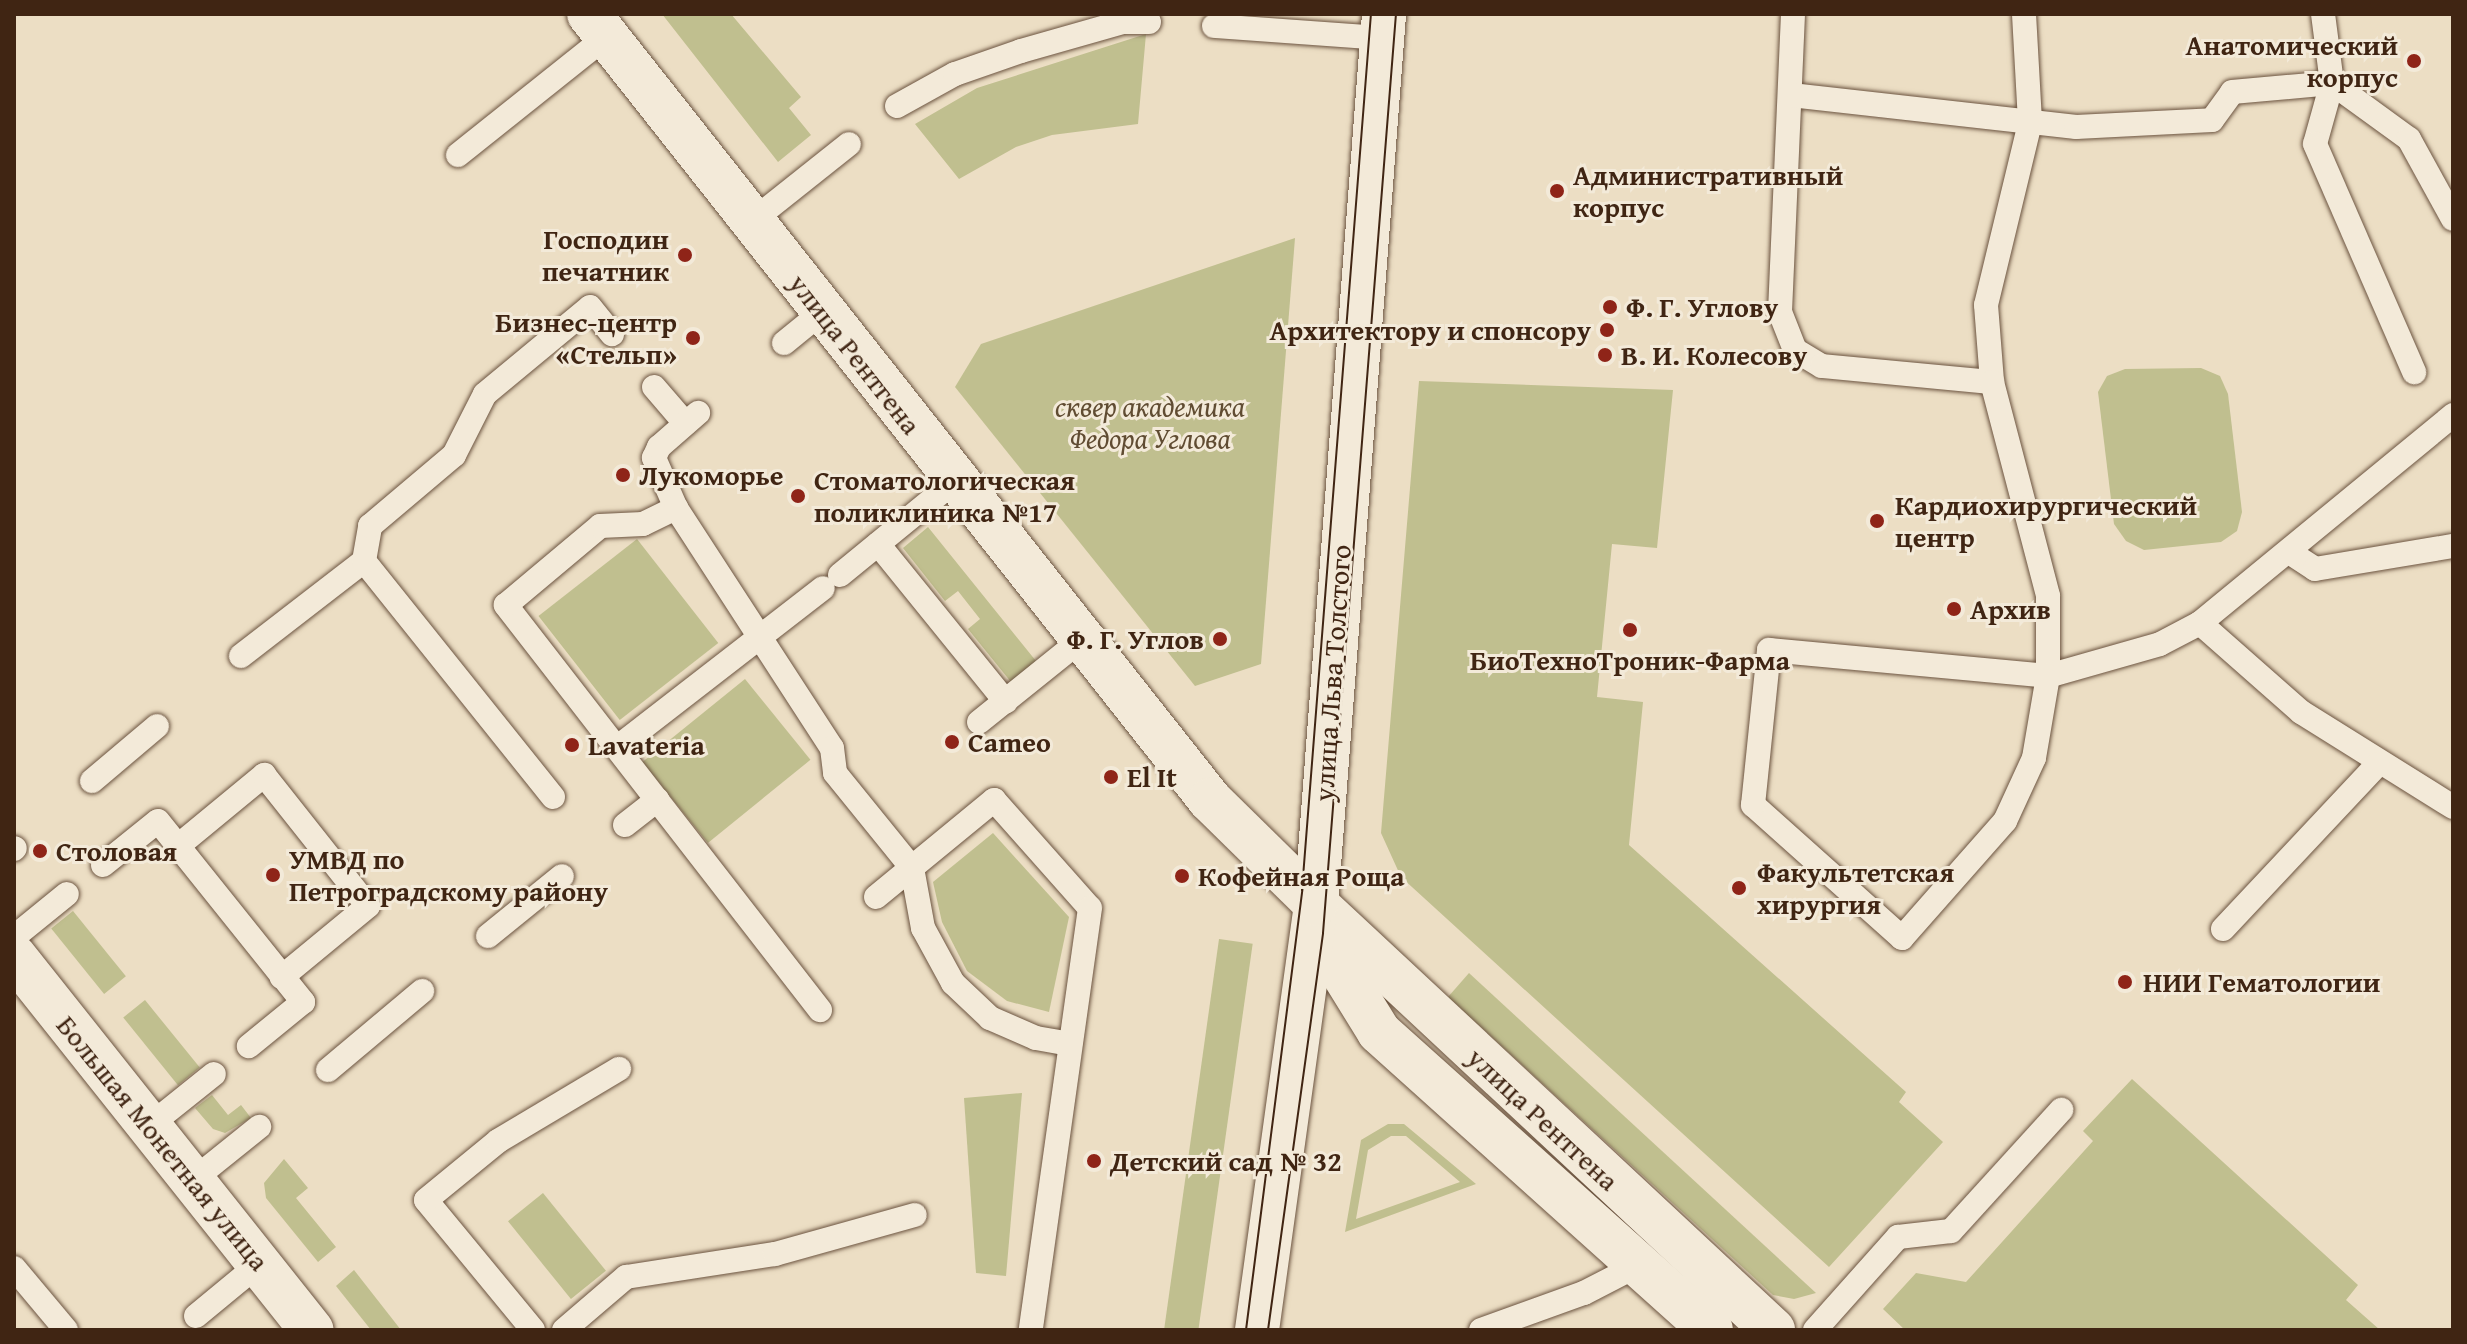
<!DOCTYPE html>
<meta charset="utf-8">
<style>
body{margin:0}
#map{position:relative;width:2467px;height:1344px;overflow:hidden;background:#ecdec4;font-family:"Gentium Book Plus",serif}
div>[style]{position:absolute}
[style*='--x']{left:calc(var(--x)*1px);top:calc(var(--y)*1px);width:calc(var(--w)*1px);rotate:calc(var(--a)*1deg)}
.green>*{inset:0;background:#c0bf8f;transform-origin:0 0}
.roads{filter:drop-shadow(0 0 2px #6b533f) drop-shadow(0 0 2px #6b533f)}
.service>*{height:24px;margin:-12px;padding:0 12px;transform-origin:12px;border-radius:12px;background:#f3ead9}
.minor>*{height:44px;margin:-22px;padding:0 22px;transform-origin:22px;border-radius:22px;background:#f3ead9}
.tertiary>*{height:44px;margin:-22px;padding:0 22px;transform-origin:22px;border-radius:22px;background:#f3ead9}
.tram>*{height:2px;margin:-1px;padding:0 1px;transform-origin:1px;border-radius:1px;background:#402513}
.dots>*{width:22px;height:22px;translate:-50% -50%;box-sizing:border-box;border:4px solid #f3ead9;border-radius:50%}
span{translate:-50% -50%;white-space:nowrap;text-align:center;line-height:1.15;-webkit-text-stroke:6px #f3ead9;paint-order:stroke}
.poi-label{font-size:28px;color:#402513;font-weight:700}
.right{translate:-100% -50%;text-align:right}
.left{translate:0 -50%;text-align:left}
.street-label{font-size:28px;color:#402513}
.park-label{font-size:28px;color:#604c32;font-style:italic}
.frame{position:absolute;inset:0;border:16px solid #402513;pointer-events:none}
</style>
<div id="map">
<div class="green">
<div style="clip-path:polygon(662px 14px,731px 14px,801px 97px,789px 108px,811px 135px,778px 162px)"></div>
<div style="clip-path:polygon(1146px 34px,1138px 124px,1052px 135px,1016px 147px,959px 179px,915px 124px,977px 88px)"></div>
<div style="clip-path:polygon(1295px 238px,1261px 664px,1195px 686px,955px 387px,981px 344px)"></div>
<div style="clip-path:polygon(2201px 368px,2220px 376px,2228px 394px,2242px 512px,2237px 531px,2221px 542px,2144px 550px,2126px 541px,2114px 524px,2098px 392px,2107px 376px,2125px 369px)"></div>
<div style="clip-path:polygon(1419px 381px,1673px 390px,1657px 548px,1612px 544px,1597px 697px,1643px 702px,1629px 845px,1906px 1092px,1899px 1102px,1943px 1142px,1829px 1267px,1401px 877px,1381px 833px)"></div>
<div style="clip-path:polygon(928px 527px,1036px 661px,1011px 682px,968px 629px,980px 619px,958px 591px,945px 601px,903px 548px)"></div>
<div style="left:637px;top:539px;width:132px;height:125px;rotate:52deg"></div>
<div style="left:745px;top:679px;width:104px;height:132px;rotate:51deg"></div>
<div style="clip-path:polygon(993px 833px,1069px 917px,1049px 1012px,1007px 1001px,967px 971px,942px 922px,933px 882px)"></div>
<div style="left:73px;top:911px;width:84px;height:28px;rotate:51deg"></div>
<div style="left:1219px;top:939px;width:34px;height:395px;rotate:8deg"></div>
<div style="clip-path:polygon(1469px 973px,1816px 1293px,1794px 1299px,1773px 1295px,1448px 997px)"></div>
<div style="left:145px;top:1000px;width:87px;height:28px;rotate:51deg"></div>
<div style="clip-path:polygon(2132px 1079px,2358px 1285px,2346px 1300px,2380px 1330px,1905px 1330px,1883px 1309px,1916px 1273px,1966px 1282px,2093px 1141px,2083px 1131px)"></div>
<div style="clip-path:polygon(1022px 1093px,1006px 1276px,976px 1273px,964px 1098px)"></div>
<div style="clip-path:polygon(212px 1095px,228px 1115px,241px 1105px,251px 1118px,225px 1133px,213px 1129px,195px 1108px)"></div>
<div style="clip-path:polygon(evenodd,1388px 1124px,1404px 1124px,1476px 1184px,1345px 1232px,1361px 1140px,1388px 1124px,1391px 1136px,1406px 1136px,1460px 1182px,1356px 1219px,1368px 1150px,1391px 1136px)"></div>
<div style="clip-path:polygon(284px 1159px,308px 1188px,296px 1198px,336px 1247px,318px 1262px,266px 1198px,264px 1183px)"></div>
<div style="left:543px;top:1193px;width:100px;height:45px;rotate:51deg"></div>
<div style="clip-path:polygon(354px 1270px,401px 1330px,371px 1330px,336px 1286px)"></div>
</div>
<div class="roads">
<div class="service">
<div style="--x:1793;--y:14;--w:298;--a:92.5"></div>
<div style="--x:1780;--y:312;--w:41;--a:68.5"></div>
<div style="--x:1795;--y:350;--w:31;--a:31"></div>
<div style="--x:1822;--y:366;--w:171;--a:5.4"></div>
<div style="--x:2024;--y:14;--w:109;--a:86.8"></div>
<div style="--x:2030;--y:123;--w:187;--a:103.6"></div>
<div style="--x:1986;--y:305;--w:77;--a:85.5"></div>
<div style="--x:1992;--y:382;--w:221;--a:75.3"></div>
<div style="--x:2048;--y:596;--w:80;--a:90"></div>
<div style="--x:2048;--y:676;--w:116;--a:-15.9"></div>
<div style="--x:2160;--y:644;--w:45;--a:-27.7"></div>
<div style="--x:2200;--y:623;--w:328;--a:-39.4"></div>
<div style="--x:2323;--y:14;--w:70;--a:82.6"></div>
<div style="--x:2332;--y:83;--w:95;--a:36"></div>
<div style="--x:2409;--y:139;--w:91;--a:61.2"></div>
<div style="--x:1214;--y:26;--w:168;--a:4.1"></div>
<div style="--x:1791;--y:95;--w:287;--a:6.4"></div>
<div style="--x:2076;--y:127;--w:136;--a:-2.9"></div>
<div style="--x:2212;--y:120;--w:34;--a:-54"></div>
<div style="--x:2232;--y:92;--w:100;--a:-5.1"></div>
<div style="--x:2332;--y:83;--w:63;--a:105.6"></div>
<div style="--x:2315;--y:144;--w:249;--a:66.5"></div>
<div style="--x:897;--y:106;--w:66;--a:-28.9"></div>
<div style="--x:955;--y:74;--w:70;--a:-19.2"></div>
<div style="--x:1021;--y:51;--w:106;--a:-15.9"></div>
<div style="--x:1123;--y:22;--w:26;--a:0"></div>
<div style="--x:458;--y:155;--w:191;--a:-38.6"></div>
<div style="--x:751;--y:222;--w:125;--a:-38.5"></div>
<div style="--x:784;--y:343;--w:49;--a:-39.2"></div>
<div style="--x:654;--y:387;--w:48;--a:49.3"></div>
<div style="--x:676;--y:508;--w:55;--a:-113.7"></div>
<div style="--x:654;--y:458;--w:12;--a:-66"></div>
<div style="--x:659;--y:447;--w:52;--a:-41.1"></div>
<div style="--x:878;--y:544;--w:203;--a:51"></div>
<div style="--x:2289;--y:552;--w:31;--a:33"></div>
<div style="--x:2315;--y:569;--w:140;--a:-9.5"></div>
<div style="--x:840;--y:575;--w:149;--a:-39.3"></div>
<div style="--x:2200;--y:623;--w:135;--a:41.4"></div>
<div style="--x:2301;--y:712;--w:179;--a:32"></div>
<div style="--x:1769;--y:650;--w:280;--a:5.3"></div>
<div style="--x:2048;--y:676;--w:83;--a:99.7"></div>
<div style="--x:2034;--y:758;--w:69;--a:114.7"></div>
<div style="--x:2005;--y:821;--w:156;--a:131.4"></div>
<div style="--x:1902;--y:938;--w:200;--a:-138.2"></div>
<div style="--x:1753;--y:805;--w:156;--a:-84.1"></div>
<div style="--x:241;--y:656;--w:155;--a:-37.7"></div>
<div style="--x:979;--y:722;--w:131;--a:-38.8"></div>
<div style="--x:618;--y:747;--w:259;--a:-37.8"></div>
<div style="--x:92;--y:781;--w:85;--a:-40.2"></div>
<div style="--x:553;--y:797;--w:302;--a:-128.7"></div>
<div style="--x:364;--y:561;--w:36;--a:-80"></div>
<div style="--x:370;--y:526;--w:110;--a:-40.2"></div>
<div style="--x:454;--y:455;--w:68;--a:-63.1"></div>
<div style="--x:485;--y:394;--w:136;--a:-39.6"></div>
<div style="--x:590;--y:307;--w:35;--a:51"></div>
<div style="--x:657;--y:800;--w:266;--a:52.2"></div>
<div style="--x:625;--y:825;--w:41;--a:-38"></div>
<div style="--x:657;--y:800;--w:247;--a:-127.8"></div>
<div style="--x:506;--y:605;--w:123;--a:-40"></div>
<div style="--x:600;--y:526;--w:43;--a:-2.7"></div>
<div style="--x:643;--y:524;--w:37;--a:-26"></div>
<div style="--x:676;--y:508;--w:286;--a:57"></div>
<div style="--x:832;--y:748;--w:25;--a:83"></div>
<div style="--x:835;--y:773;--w:122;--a:51"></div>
<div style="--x:912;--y:868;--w:61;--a:79.6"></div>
<div style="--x:923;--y:928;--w:63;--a:61.4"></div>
<div style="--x:953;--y:983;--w:51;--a:43.4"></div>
<div style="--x:990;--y:1018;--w:50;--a:23.5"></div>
<div style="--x:1036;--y:1038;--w:34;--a:10"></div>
<div style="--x:178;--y:846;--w:112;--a:-39.5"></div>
<div style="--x:264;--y:775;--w:167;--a:51.6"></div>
<div style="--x:368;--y:906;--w:112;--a:140.5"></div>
<div style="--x:14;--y:849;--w:1;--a:-45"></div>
<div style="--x:103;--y:865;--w:70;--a:-38.7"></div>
<div style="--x:158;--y:821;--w:232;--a:51.3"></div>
<div style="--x:303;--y:1002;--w:70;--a:140.8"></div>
<div style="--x:876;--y:897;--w:153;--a:-39.4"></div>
<div style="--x:994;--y:800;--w:144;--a:48.4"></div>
<div style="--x:1090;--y:908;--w:426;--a:98"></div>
<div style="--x:2223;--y:929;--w:226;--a:-46.8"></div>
<div style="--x:488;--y:936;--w:95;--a:-39"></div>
<div style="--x:14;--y:937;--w:68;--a:-39.1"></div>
<div style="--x:328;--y:1070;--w:123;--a:-40"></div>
<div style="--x:149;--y:1126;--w:83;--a:-38.7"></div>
<div style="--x:193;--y:1180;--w:85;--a:-38.8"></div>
<div style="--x:14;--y:1268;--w:81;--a:50"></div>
<div style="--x:196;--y:1316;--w:82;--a:-39.5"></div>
<div style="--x:533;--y:1330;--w:168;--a:-129.5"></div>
<div style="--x:426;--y:1200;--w:93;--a:-39.3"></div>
<div style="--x:498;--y:1141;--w:141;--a:-30.8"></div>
<div style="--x:564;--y:1330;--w:82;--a:-40.5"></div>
<div style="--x:626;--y:1277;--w:151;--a:-8.8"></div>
<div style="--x:775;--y:1254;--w:145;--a:-15.6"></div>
<div style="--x:1481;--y:1330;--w:109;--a:-19.8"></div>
<div style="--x:1584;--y:1293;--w:68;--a:-27.3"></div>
<div style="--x:1815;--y:1330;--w:125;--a:-48.3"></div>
<div style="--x:1898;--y:1237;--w:53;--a:-6.5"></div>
<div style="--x:1951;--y:1231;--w:164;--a:-47.7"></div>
</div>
<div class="minor">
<div style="--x:589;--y:14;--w:1002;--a:51.69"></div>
<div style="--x:1210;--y:800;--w:148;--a:44.5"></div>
</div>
<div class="tertiary">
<div style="--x:1316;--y:904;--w:625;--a:42.99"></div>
<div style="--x:1320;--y:922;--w:55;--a:66.3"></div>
<div style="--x:1342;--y:972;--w:70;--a:58.3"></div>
<div style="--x:1379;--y:1032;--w:446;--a:41.9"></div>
<div style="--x:14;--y:956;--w:478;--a:51.5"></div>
<div style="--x:1257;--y:1330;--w:430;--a:-82.1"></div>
<div style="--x:1316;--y:904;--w:893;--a:-85.63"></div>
</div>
</div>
<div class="tram">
<div style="--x:1246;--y:1330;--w:444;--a:-82.7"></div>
<div style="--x:1302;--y:890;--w:879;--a:-85.5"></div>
<div style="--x:1268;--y:1330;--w:401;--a:-82.1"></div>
<div style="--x:1323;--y:933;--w:922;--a:-85.46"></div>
</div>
<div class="dots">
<div style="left:2414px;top:61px;background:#8f2418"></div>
<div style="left:1557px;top:191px;background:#8f2418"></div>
<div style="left:685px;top:255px;background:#8f2418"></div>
<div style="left:1610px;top:307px;background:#8f2418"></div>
<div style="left:1607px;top:330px;background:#8f2418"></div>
<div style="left:693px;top:338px;background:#8f2418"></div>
<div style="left:1605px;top:355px;background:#8f2418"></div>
<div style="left:623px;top:475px;background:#8f2418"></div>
<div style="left:798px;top:496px;background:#8f2418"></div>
<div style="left:1877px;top:521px;background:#8f2418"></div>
<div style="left:1954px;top:609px;background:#8f2418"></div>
<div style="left:1630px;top:630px;background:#8f2418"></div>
<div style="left:1220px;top:639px;background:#8f2418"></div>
<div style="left:952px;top:742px;background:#8f2418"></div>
<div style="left:572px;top:745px;background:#8f2418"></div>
<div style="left:1111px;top:777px;background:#8f2418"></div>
<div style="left:40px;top:851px;background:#8f2418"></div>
<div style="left:273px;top:875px;background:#8f2418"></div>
<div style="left:1182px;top:876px;background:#8f2418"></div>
<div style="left:1739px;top:888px;background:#8f2418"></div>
<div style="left:2125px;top:982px;background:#8f2418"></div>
<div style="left:1094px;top:1161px;background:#8f2418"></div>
</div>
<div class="poi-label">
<span class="right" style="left:2398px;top:61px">Анатомический<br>корпус</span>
<span class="left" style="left:1573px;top:191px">Административный<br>корпус</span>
<span class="right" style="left:669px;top:255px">Господин<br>печатник</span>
<span class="left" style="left:1626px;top:307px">Ф. Г. Углову</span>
<span class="right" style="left:677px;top:338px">Бизнес-центр<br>«Стельп»</span>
<span class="right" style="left:1591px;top:330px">Архитектору и спонсору</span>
<span class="left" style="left:1621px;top:355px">В. И. Колесову</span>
<span class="left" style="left:639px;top:475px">Лукоморье</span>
<span class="left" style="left:814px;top:496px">Стоматологическая<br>поликлиника №17</span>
<span class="left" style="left:1895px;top:521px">Кардиохирургический<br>центр</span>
<span class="left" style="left:1970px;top:609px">Архив</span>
<span class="right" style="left:1204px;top:639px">Ф. Г. Углов</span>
<span style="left:1630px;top:660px">БиоТехноТроник-Фарма</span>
<span class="left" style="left:968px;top:742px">Cameo</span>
<span class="left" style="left:588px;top:745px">Lavateria</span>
<span class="left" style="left:1127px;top:777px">El It</span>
<span class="left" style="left:56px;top:851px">Столовая</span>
<span class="left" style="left:289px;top:875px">УМВД по<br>Петроградскому району</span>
<span class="left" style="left:1757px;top:888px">Факультетская<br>хирургия</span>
<span class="left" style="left:1198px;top:876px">Кофейная Роща</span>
<span class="left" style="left:2143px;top:982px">НИИ Гематологии</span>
<span class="left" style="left:1110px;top:1161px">Детский сад № 32</span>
</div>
<div class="street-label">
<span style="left:855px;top:354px;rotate:52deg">улица Рентгена</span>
<span style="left:1332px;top:673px;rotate:-86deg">улица Льва Толстого</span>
<span style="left:1543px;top:1119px;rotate:43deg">улица Рентгена</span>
<span style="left:163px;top:1143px;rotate:51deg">Большая Монетная улица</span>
</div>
<div class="park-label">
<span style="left:1150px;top:422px">сквер академика<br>Федора Углова</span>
</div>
<div class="frame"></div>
</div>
